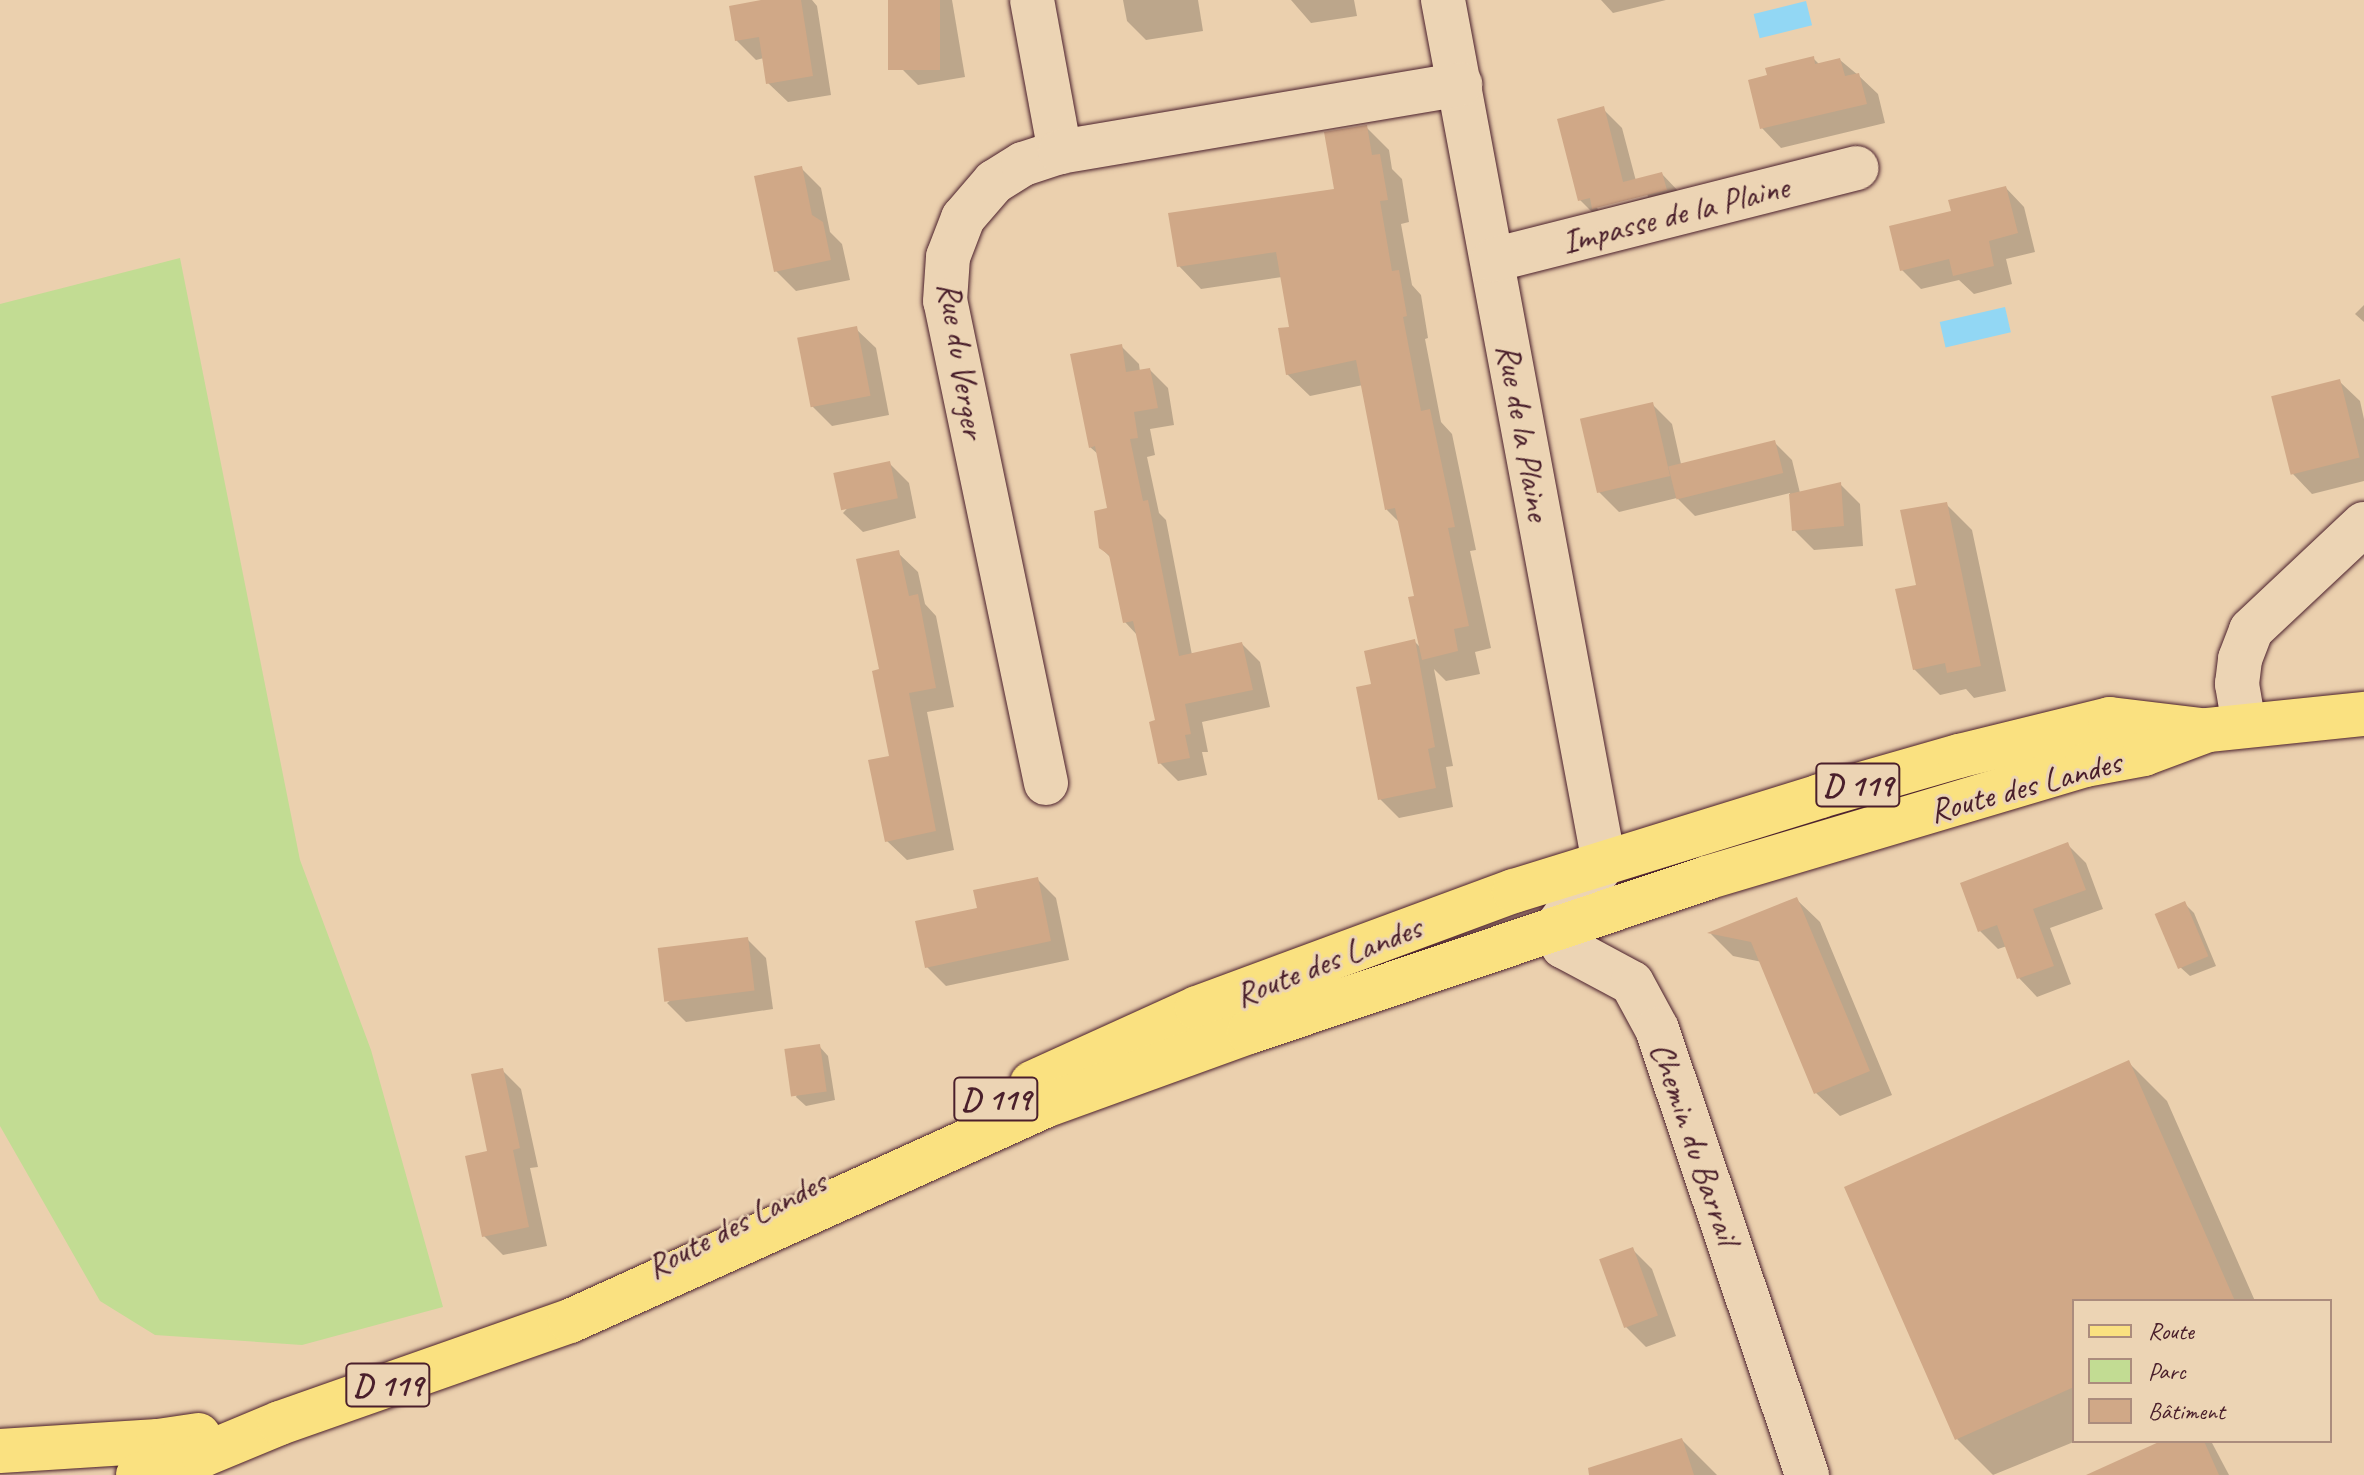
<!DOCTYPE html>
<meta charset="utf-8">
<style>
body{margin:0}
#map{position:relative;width:2364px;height:1475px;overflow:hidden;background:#ebd0ae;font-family:Caveat,sans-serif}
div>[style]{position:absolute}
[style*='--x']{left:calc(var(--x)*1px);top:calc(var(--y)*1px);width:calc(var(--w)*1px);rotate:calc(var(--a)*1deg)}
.green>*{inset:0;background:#c2dc93}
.water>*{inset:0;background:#92d7f4;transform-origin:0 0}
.shadow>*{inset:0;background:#0003}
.building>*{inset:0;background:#d0a887;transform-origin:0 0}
.roads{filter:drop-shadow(0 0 2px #4a1f2b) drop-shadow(0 0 2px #4a1f2b)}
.minor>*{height:44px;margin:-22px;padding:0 22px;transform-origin:22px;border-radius:22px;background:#ecd4b4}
.major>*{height:44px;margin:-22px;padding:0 22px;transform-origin:22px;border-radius:22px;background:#fae180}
span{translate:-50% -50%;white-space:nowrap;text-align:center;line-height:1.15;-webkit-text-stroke:6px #ecd4b4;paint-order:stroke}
.shield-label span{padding:2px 6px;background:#ecd4b4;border:2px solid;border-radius:6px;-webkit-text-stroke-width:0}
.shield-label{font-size:32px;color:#4a1f2b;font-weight:700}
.street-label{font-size:34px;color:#4a1f2b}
.legend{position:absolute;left:2072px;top:1299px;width:260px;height:144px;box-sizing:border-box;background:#ecd4b4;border:2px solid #ab8c7d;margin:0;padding:10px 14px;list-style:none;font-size:24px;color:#4a1f2b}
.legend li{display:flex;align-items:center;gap:16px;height:40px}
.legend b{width:40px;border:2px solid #ab8c7d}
</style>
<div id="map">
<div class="green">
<div style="clip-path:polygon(180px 258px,300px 860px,371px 1050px,443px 1307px,302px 1345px,155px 1335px,100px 1301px,0 1126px,0 304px)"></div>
</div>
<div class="water">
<div style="left:1806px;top:1px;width:25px;height:54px;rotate:76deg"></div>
<div style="left:2005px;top:307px;width:26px;height:67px;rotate:77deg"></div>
</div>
<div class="shadow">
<div style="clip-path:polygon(769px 0,812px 0,817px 6px,831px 95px,788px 102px,768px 83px,764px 58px,756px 60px,736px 40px)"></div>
<div style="clip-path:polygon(890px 0,952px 0,965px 77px,918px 85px,901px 68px)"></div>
<div style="clip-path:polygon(1123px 0,1198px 0,1203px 31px,1146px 40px,1127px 21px)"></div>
<div style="clip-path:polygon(1291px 0,1354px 0,1357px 16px,1311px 23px)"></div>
<div style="clip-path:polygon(1601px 0,1666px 0,1613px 13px)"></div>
<div style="clip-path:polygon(1813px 58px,1820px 65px,1840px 60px,1858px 75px,1878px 94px,1885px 123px,1781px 148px,1762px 128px)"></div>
<div style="clip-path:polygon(evenodd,1603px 109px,1622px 128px,1636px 181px,1662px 174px,1681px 194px,1599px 219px,1580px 200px,1603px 109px,1647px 193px,1648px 197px,1599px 210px,1595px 206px,1647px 193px)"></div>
<div style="clip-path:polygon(1366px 127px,1389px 150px,1392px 169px,1402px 179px,1409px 222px,1401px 224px,1412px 285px,1421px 295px,1428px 338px,1425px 339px,1441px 422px,1452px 434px,1476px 550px,1470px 551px,1491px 648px,1475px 652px,1480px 674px,1446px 681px,1434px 669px,1453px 766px,1446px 767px,1453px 807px,1399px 818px,1380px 799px,1373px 685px,1414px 641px,1422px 649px,1417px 597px,1400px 523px,1387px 510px,1363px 385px,1310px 396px,1287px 374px,1291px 329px,1282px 277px,1201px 289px,1179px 266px,1336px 190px)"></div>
<div style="clip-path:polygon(801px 168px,821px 188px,830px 232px,842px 244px,850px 280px,796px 291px,776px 271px)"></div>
<div style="clip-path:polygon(2006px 188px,2024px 207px,2035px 252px,2006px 259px,2012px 284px,1974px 294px,1959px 280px,1921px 289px,1902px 270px,1953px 212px)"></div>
<div style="clip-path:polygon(2364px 305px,2364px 322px,2355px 314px)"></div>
<div style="clip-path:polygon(856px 329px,876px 348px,889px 415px,832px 426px,812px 406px)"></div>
<div style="clip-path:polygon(1121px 346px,1139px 364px,1140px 372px,1150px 370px,1168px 388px,1174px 425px,1150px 429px,1155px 455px,1147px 457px,1159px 513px,1166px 520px,1192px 655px,1242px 644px,1260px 662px,1270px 707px,1202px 722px,1208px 752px,1202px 752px,1207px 775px,1178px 781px,1160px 763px,1158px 722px,1138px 636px,1125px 622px,1112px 559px,1100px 547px,1110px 510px,1099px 455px,1090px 447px)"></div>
<div style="clip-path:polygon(2340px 382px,2360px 401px,2364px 419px,2364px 481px,2312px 494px,2293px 474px)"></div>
<div style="clip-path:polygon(1652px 404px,1672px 424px,1681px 464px,1775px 443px,1792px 460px,1800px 493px,1840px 484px,1860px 504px,1863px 546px,1814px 550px,1794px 530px,1790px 493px,1695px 516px,1677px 498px,1619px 512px,1599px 492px)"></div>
<div style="clip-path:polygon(889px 463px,909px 483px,916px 518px,863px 532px,843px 513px)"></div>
<div style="clip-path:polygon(1946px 504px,1972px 530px,2006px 691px,1974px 698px,1966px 689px,1940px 695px,1914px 669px,1919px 586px)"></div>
<div style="clip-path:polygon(898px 553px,918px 572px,925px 604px,936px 616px,954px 707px,927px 712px,954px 850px,907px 860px,887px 841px,891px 758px,881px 671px)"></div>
<div style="clip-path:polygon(2068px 845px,2086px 863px,2103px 909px,2050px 928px,2071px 984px,2037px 997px,2019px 978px,2007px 946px,1998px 949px,1980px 931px)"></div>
<div style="clip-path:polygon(1037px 879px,1056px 898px,1069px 960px,946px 986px,927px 967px,979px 910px)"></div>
<div style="clip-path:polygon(1796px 899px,1820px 922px,1892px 1095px,1840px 1116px,1816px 1093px,1762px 962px,1733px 956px,1711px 934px)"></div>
<div style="clip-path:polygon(2185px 904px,2194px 913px,2216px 966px,2190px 976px,2180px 967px)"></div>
<div style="clip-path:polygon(747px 939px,766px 958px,773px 1009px,686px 1022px,667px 1003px)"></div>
<div style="clip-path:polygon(819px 1046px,828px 1056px,835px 1100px,806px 1106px,796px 1097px)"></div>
<div style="clip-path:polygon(2129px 1063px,2167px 1101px,2255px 1301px,2074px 1301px,2076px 1441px,1993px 1475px,1957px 1439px)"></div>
<div style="clip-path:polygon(502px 1070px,521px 1089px,538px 1167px,530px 1168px,547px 1246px,503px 1255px,484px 1236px,489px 1153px)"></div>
<div style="clip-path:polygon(1632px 1249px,1652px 1269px,1676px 1336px,1646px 1347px,1626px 1327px)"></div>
<div style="clip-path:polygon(1682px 1440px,1717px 1475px,1598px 1475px)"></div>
<div style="clip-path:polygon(2166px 1441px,2211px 1441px,2229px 1475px,2113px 1475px)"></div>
</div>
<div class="building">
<div style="clip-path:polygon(761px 0,801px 0,813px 76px,766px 84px,759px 37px,735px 41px,729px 6px)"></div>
<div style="left:888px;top:0;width:52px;height:70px"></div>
<div style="clip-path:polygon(1814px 56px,1815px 64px,1840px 58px,1845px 76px,1859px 73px,1867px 104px,1760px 129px,1748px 80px,1767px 75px,1765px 68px)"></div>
<div style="clip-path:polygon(1604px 106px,1623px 182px,1662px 172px,1667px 190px,1592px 209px,1590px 198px,1578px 201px,1557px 119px)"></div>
<div style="clip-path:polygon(1367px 125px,1372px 155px,1380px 154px,1388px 200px,1380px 201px,1392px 271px,1399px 270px,1407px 316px,1403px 317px,1421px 411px,1430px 409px,1455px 527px,1448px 528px,1469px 626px,1454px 629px,1458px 651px,1422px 660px,1408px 597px,1414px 596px,1395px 508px,1385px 510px,1356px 360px,1286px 375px,1278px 328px,1289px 327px,1276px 252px,1177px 267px,1168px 213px,1334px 189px,1324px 132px)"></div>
<div style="clip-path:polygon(802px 166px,812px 215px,823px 222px,831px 260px,774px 272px,754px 176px)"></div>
<div style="clip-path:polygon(2006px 186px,2018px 233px,1989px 241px,1994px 266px,1953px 276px,1949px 259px,1900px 271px,1889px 226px,1951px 211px,1948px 200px)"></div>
<div style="left:857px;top:326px;width:71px;height:61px;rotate:79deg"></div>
<div style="clip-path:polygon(1122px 344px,1126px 372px,1150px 368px,1158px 408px,1134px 412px,1138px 438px,1130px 439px,1143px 501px,1148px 500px,1179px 656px,1242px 642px,1253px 690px,1185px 704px,1191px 734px,1185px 735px,1190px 758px,1158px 764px,1149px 722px,1155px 720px,1133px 621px,1123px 623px,1109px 555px,1099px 548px,1094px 511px,1107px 508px,1095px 446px,1089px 448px,1070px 354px)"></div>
<div style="left:2340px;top:379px;width:81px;height:71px;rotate:76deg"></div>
<div style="left:1653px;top:402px;width:76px;height:75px;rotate:77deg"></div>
<div style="left:1775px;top:440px;width:34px;height:110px;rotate:76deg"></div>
<div style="left:890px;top:461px;width:38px;height:58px;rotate:78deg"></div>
<div style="clip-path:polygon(1841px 482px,1844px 526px,1792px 531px,1789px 494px)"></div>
<div style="clip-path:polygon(1947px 502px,1981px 666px,1947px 673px,1945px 663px,1913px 670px,1895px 589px,1916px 585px,1900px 510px)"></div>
<div style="clip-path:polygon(899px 550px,909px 596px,918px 594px,936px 688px,909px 693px,936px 831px,885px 842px,868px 760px,889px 756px,872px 671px,879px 669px,856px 559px)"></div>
<div style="clip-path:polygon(1415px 639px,1435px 747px,1428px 749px,1436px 788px,1378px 800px,1356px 687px,1371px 684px,1364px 651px)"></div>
<div style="clip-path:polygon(2068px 842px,2086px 890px,2033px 909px,2054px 966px,2017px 979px,1997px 925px,1978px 932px,1960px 883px)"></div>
<div style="clip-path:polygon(1038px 877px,1051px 941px,925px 968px,915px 921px,977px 908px,973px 890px)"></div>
<div style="clip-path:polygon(1797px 897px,1870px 1071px,1814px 1094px,1751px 942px,1707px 933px)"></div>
<div style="left:2185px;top:901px;width:60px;height:33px;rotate:67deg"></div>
<div style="left:748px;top:937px;width:54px;height:91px;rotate:83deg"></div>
<div style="left:820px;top:1044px;width:48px;height:36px;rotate:82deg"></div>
<div style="clip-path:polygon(2129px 1060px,2235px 1301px,2074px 1301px,2074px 1387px,1955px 1440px,1844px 1187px)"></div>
<div style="clip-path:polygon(503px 1068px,520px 1148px,513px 1150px,529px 1227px,482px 1237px,465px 1156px,487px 1151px,471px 1074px)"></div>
<div style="left:1633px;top:1247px;width:73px;height:36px;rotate:70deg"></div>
<div style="clip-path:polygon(1682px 1438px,1694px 1475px,1589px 1475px,1588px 1468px)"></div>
<div style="clip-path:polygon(2161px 1441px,2204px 1441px,2219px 1475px,2086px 1475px)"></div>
</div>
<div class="roads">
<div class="minor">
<div style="--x:1032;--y:0;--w:155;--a:79.6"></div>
<div style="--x:1443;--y:0;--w:878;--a:79.43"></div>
<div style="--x:1604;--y:863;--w:82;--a:126.6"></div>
<div style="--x:1555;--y:929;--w:19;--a:65"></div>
<div style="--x:1563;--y:946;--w:78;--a:28.2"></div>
<div style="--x:1632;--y:983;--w:52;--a:61.5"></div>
<div style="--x:1657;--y:1029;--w:471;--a:71.4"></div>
<div style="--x:1493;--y:260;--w:375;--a:-14.2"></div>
<div style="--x:2244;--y:725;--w:42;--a:-99.7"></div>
<div style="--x:2237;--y:684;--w:25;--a:-83"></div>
<div style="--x:2240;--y:659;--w:31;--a:-69"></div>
<div style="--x:2251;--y:630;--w:155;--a:-43.2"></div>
<div style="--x:1046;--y:783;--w:492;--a:-101.8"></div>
<div style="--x:945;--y:301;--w:44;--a:-86.1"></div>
<div style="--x:948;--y:257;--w:42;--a:-69"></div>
<div style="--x:963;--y:218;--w:48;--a:-49.3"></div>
<div style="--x:994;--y:182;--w:34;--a:-32"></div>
<div style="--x:1023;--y:164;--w:39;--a:-18"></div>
<div style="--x:1060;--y:152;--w:406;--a:-9.6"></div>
</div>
<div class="major">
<div style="--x:1032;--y:1083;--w:181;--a:-24.4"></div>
<div style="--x:1197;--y:1008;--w:338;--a:-20.3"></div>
<div style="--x:1514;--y:891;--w:320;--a:-17.2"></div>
<div style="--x:1820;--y:796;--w:145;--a:-16.1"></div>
<div style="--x:1959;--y:756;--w:155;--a:-13.8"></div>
<div style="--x:2110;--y:719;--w:92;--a:6.9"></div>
<div style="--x:0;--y:1451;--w:158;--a:-3.6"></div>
<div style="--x:158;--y:1441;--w:41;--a:-8.3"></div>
<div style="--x:138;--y:1475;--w:68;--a:-17.1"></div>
<div style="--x:203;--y:1455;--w:83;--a:-22.6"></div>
<div style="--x:280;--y:1423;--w:307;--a:-19.4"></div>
<div style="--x:570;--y:1321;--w:524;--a:-24.36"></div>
<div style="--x:1047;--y:1105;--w:215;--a:-19.9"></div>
<div style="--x:1249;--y:1032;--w:482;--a:-18.6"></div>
<div style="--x:1706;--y:878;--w:396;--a:-16.6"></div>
<div style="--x:2086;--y:765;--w:59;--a:-10.7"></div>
<div style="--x:2144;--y:754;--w:68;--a:-20.6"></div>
<div style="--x:2208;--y:730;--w:157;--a:-5.9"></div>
</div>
</div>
<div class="shield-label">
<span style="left:1858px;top:785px">D 119</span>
<span style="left:996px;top:1099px">D 119</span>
<span style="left:388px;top:1385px">D 119</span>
</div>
<div class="street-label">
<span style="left:1675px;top:214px;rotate:-14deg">Impasse de la Plaine</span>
<span style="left:962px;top:360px;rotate:81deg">Rue du Verger</span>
<span style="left:1524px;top:432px;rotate:80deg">Rue de la Plaine</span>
<span style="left:2025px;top:786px;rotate:-15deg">Route des Landes</span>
<span style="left:1328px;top:961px;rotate:-21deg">Route des Landes</span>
<span style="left:1695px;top:1143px;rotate:71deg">Chemin du Barrail</span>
<span style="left:736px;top:1224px;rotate:-27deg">Route des Landes</span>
</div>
<ul class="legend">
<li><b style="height:10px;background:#fae180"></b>Route</li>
<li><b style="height:22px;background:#c2dc93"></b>Parc</li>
<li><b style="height:22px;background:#d0a887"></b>Bâtiment</li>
</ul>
</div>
